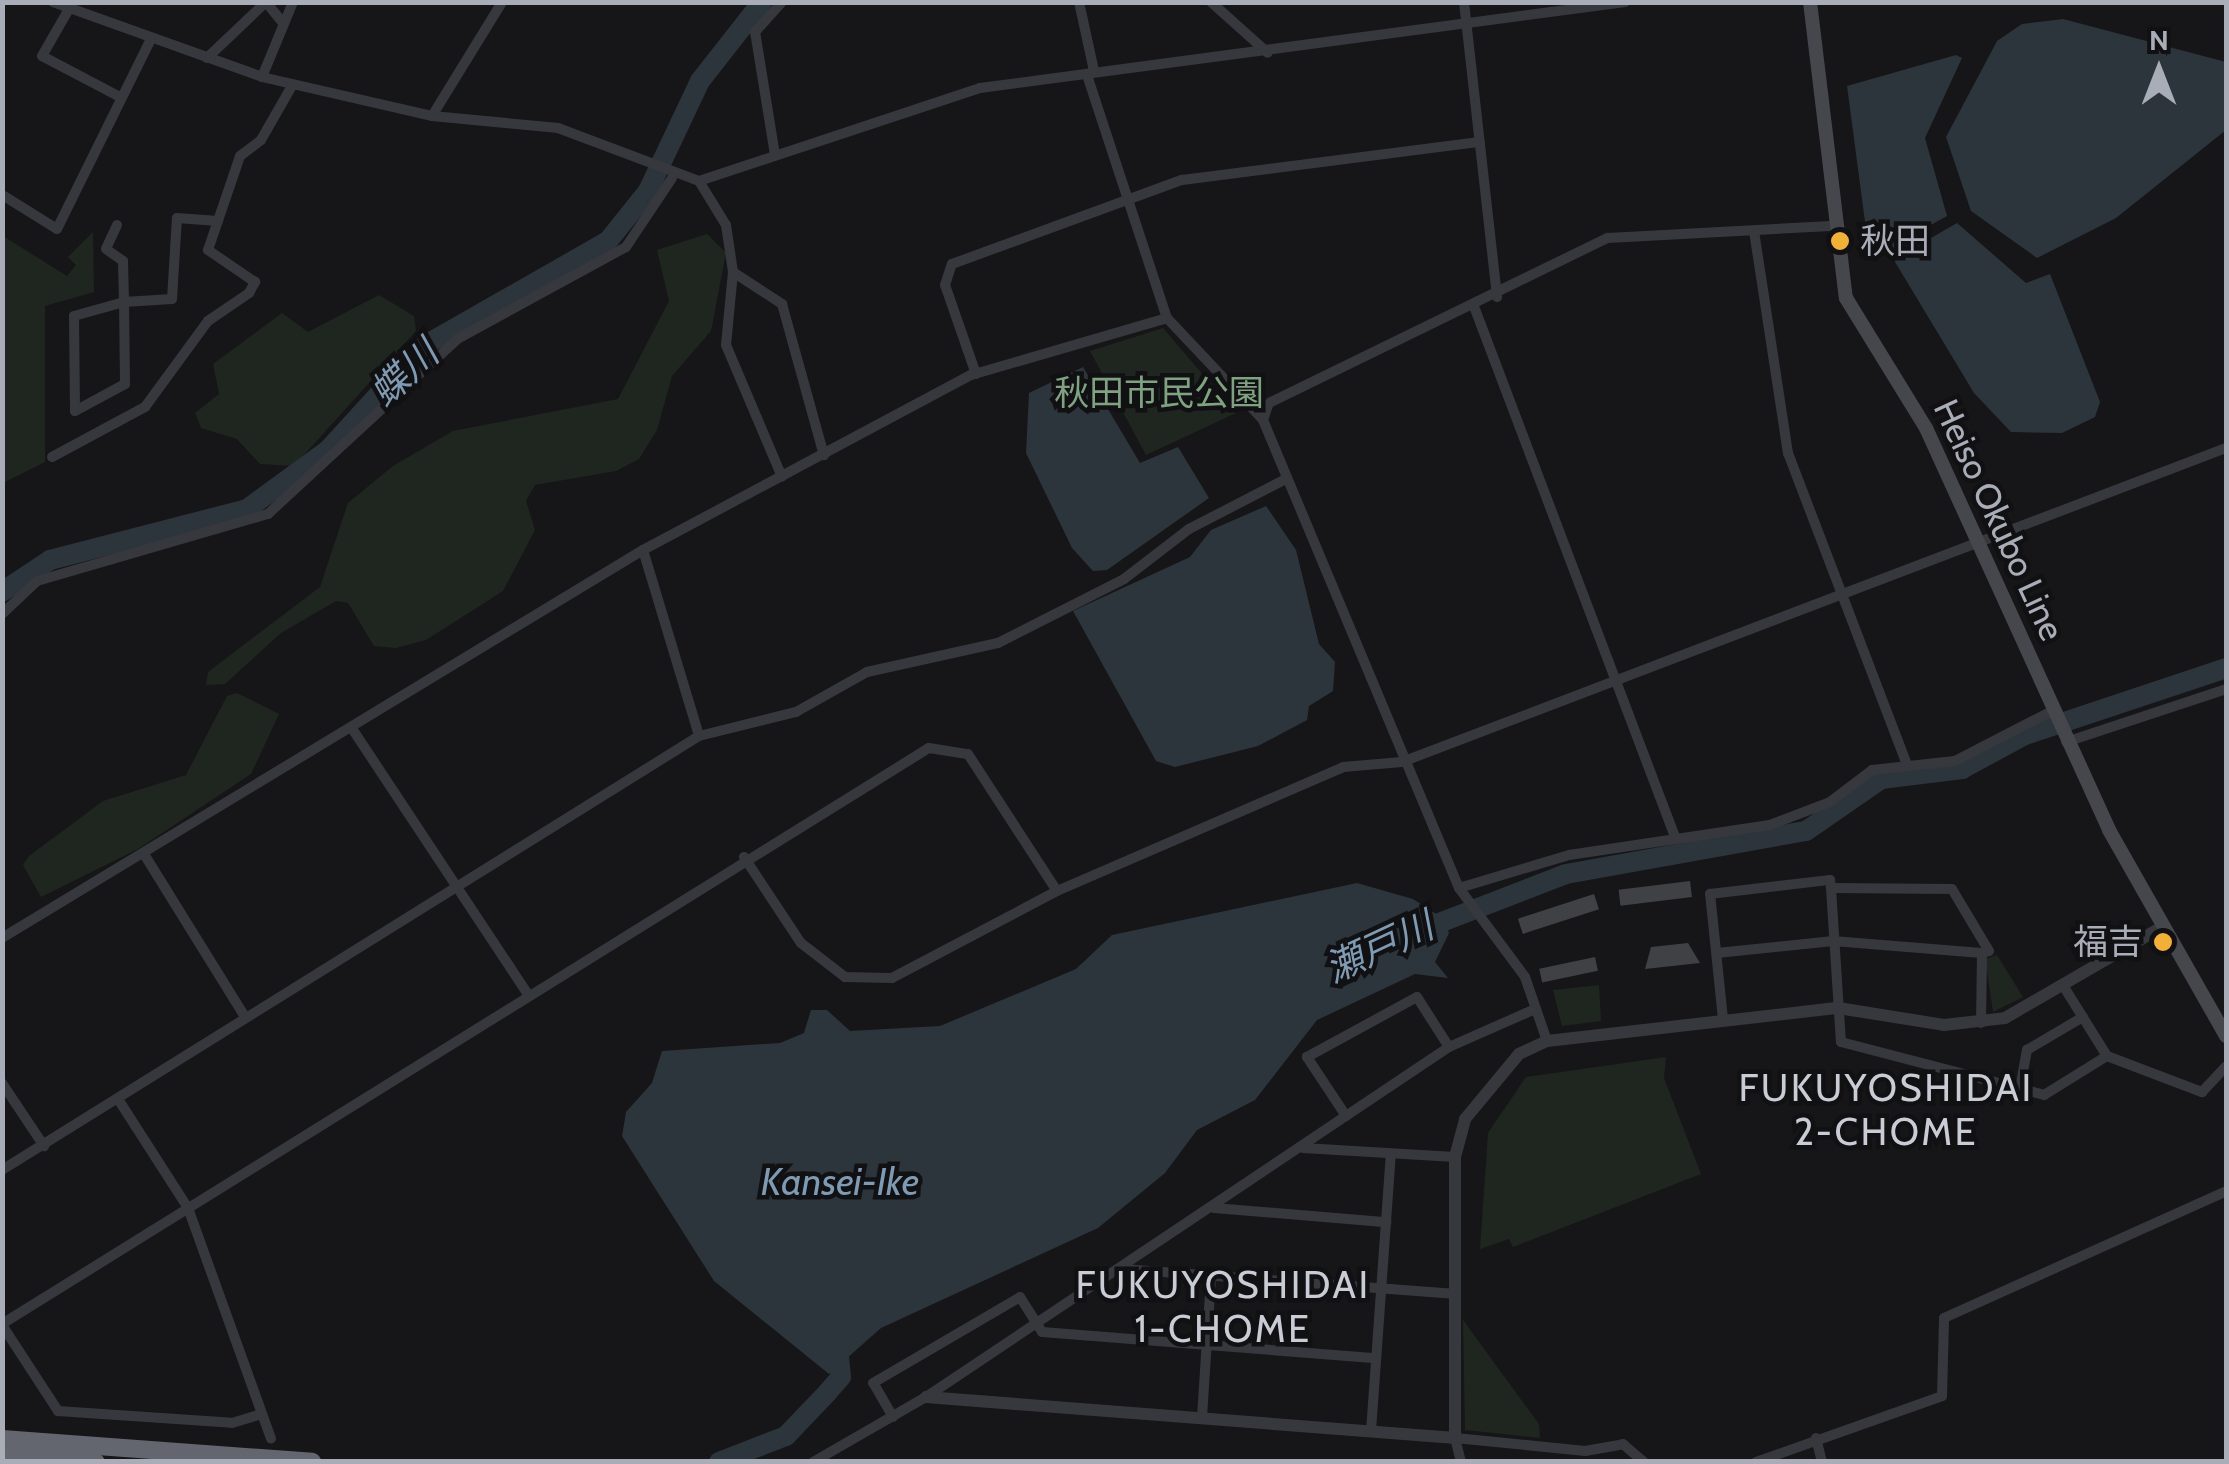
<!DOCTYPE html>
<meta charset="utf-8">
<style>
body{margin:0}
#map{position:relative;width:2229px;height:1464px;overflow:hidden;background:#161618;font-family:Cabin,"Noto Sans JP",sans-serif}
div>[style]{position:absolute}
[style*='--x']{left:calc(var(--x)*1px);top:calc(var(--y)*1px);width:calc(var(--w)*1px);rotate:calc(var(--a)*1deg)}
.green>*{inset:0;background:#1e261f}
.water>*{inset:0;background:#2c353c}
.river>*{height:20px;margin:-10px;padding:0 10px;transform-origin:10px;border-radius:10px;background:#2c353c}
.building>*{inset:0;background:#404145;transform-origin:0 0}
.minor>*{height:10px;margin:-5px;padding:0 5px;transform-origin:5px;border-radius:5px;background:#37383d}
.tertiary>*{height:12px;margin:-6px;padding:0 6px;transform-origin:6px;border-radius:6px;background:#37383d}
.secondary>*{height:14px;margin:-7px;padding:0 7px;transform-origin:7px;border-radius:7px;background:#45474d}
.motorway>*{height:18px;margin:-9px;padding:0 9px;transform-origin:9px;border-radius:9px;background:#63666e}
.dots>*{width:28px;height:28px;translate:-50% -50%;box-sizing:border-box;border:5px solid #111113;border-radius:50%}
span{translate:-50% -50%;white-space:nowrap;text-align:center;line-height:1.15;-webkit-text-stroke:9px #111113;paint-order:stroke}
.poi-label{font-size:35px;color:#a8adb8}
.left{translate:0 -50%;text-align:left}
.right{translate:-100% -50%;text-align:right}
.park-label{font-size:35px;color:#7fa381}
.street-label{font-size:35px;color:#a8adb8}
.water-label{font-size:38px;color:#7f9bb3;font-style:italic}
.neighbourhood-label{font-size:38px;color:#c9ccd4;letter-spacing:2.5px}
.frame{position:absolute;inset:0;border:5px solid #a8adb8;pointer-events:none}
.north{position:absolute;left:2109px;top:20px;width:100px;height:100px;-webkit-text-stroke:8px #111113;paint-order:stroke;rotate:0deg;font-size:28px;font-weight:700;line-height:40px;text-align:center;color:#a8adb8}
.north::after{content:'';display:block;margin:auto;width:35px;height:45px;background:#a8adb8;clip-path:polygon(50% 0,100% 100%,50% 72%,0 100%)}
</style>
<div id="map">
<div class="green">
<div style="clip-path:polygon(93px 232px,94px 292px,45px 306px,45px 462px,3px 483px,3px 236px,67px 276px,76px 265px,68px 257px)"></div>
<div style="clip-path:polygon(707px 234px,726px 253px,711px 331px,672px 376px,657px 430px,639px 459px,616px 471px,535px 485px,526px 501px,535px 530px,503px 591px,426px 640px,396px 648px,374px 646px,348px 603px,336px 601px,281px 633px,225px 684px,206px 685px,208px 672px,320px 587px,348px 503px,393px 466px,453px 431px,618px 399px,669px 301px,657px 250px)"></div>
<div style="clip-path:polygon(379px 295px,414px 316px,416px 331px,294px 466px,260px 464px,237px 439px,201px 428px,195px 413px,219px 394px,213px 364px,282px 313px,308px 332px)"></div>
<div style="clip-path:polygon(1163px 328px,1236px 413px,1146px 455px,1090px 351px)"></div>
<div style="clip-path:polygon(237px 693px,279px 714px,251px 774px,138px 849px,41px 897px,23px 865px,29px 856px,103px 801px,186px 775px,227px 696px)"></div>
<div style="clip-path:polygon(1997px 955px,2023px 997px,1993px 1012px,1985px 959px)"></div>
<div style="clip-path:polygon(1599px 985px,1601px 1021px,1562px 1026px,1553px 990px)"></div>
<div style="clip-path:polygon(1666px 1057px,1664px 1078px,1701px 1174px,1513px 1247px,1509px 1239px,1480px 1249px,1488px 1133px,1526px 1077px)"></div>
<div style="clip-path:polygon(1463px 1320px,1539px 1424px,1540px 1438px,1465px 1430px)"></div>
</div>
<div class="water">
<div style="clip-path:polygon(2063px 19px,2226px 62px,2226px 130px,2116px 218px,2037px 258px,1971px 211px,1946px 137px,1997px 41px,2022px 24px)"></div>
<div style="clip-path:polygon(1956px 55px,1962px 58px,1925px 138px,1947px 216px,1927px 227px,1866px 229px,1847px 86px)"></div>
<div style="clip-path:polygon(1957px 223px,2026px 283px,2050px 274px,2100px 402px,2095px 417px,2062px 433px,2011px 432px,1974px 393px,1883px 242px,1931px 238px)"></div>
<div style="clip-path:polygon(1083px 367px,1140px 463px,1178px 447px,1209px 498px,1107px 570px,1093px 571px,1072px 548px,1026px 453px,1029px 393px)"></div>
<div style="clip-path:polygon(1266px 506px,1296px 550px,1319px 644px,1335px 662px,1333px 691px,1309px 706px,1307px 720px,1258px 746px,1175px 767px,1156px 761px,1073px 611px,1190px 557px,1211px 530px)"></div>
<div style="clip-path:polygon(1357px 883px,1413px 899px,1444px 919px,1449px 933px,1435px 962px,1448px 978px,1415px 974px,1317px 1020px,1255px 1100px,1197px 1130px,1165px 1173px,1098px 1228px,881px 1328px,829px 1374px,714px 1281px,622px 1136px,626px 1112px,652px 1083px,662px 1051px,780px 1043px,804px 1033px,811px 1010px,827px 1010px,850px 1031px,940px 1026px,1076px 969px,1112px 935px)"></div>
</div>
<div class="river">
<div style="--x:2;--y:592;--w:58;--a:-33.7"></div>
<div style="--x:50;--y:560;--w:203;--a:-14.5"></div>
<div style="--x:247;--y:509;--w:100;--a:-36.1"></div>
<div style="--x:328;--y:450;--w:139;--a:-47.6"></div>
<div style="--x:422;--y:347;--w:214;--a:-29.7"></div>
<div style="--x:608;--y:241;--w:64;--a:-51.3"></div>
<div style="--x:648;--y:191;--w:122;--a:-64.7"></div>
<div style="--x:700;--y:81;--w:100;--a:-51.9"></div>
<div style="--x:1421;--y:930;--w:155;--a:-21.1"></div>
<div style="--x:1566;--y:874;--w:244;--a:-10.2"></div>
<div style="--x:1806;--y:831;--w:91;--a:-34.7"></div>
<div style="--x:1881;--y:779;--w:82;--a:-7"></div>
<div style="--x:1962;--y:769;--w:72;--a:-28.4"></div>
<div style="--x:2025;--y:735;--w:212;--a:-18.4"></div>
<div style="--x:719;--y:1462;--w:72;--a:-21.2"></div>
<div style="--x:786;--y:1436;--w:59;--a:-46.4"></div>
<div style="--x:827;--y:1393;--w:21;--a:-49"></div>
<div style="--x:841;--y:1377;--w:40;--a:-95.7"></div>
</div>
<div class="building">
<div style="left:1690px;top:881px;width:16px;height:72px;rotate:83deg"></div>
<div style="left:1594px;top:894px;width:16px;height:80px;rotate:72deg"></div>
<div style="clip-path:polygon(1688px 943px,1700px 963px,1645px 969px,1651px 947px)"></div>
<div style="left:1595px;top:957px;width:14px;height:57px;rotate:78deg"></div>
</div>
<div class="minor">
<div style="--x:53;--y:2;--w:222;--a:19.7"></div>
<div style="--x:262;--y:77;--w:174;--a:12.9"></div>
<div style="--x:432;--y:116;--w:127;--a:5.4"></div>
<div style="--x:558;--y:128;--w:151;--a:20.6"></div>
<div style="--x:699;--y:181;--w:296;--a:-18.3"></div>
<div style="--x:980;--y:88;--w:651;--a:-7.59"></div>
<div style="--x:73;--y:2;--w:62;--a:119.9"></div>
<div style="--x:42;--y:56;--w:90;--a:27.7"></div>
<div style="--x:266;--y:2;--w:28;--a:51"></div>
<div style="--x:1079;--y:2;--w:71;--a:77.7"></div>
<div style="--x:1094;--y:71;--w:8;--a:150"></div>
<div style="--x:1087;--y:75;--w:256;--a:71.8"></div>
<div style="--x:1167;--y:318;--w:140;--a:46.7"></div>
<div style="--x:1263;--y:420;--w:507;--a:67.28"></div>
<div style="--x:1459;--y:888;--w:111;--a:53.4"></div>
<div style="--x:1525;--y:977;--w:68;--a:71"></div>
<div style="--x:1211;--y:2;--w:76;--a:41.8"></div>
<div style="--x:1464;--y:2;--w:297;--a:83.6"></div>
<div style="--x:207;--y:58;--w:81;--a:-43.5"></div>
<div style="--x:262;--y:77;--w:81;--a:-67.5"></div>
<div style="--x:432;--y:116;--w:134;--a:-58.4"></div>
<div style="--x:775;--y:155;--w:125;--a:-99.2"></div>
<div style="--x:755;--y:32;--w:40;--a:-48"></div>
<div style="--x:699;--y:181;--w:52;--a:58.5"></div>
<div style="--x:726;--y:225;--w:48;--a:81.5"></div>
<div style="--x:733;--y:272;--w:73;--a:95.5"></div>
<div style="--x:726;--y:345;--w:143;--a:67"></div>
<div style="--x:4;--y:196;--w:62;--a:31.9"></div>
<div style="--x:57;--y:229;--w:212;--a:-63.7"></div>
<div style="--x:117;--y:225;--w:26;--a:115"></div>
<div style="--x:106;--y:249;--w:21;--a:35"></div>
<div style="--x:123;--y:261;--w:41;--a:88.6"></div>
<div style="--x:124;--y:302;--w:82;--a:89.3"></div>
<div style="--x:125;--y:384;--w:57;--a:151.6"></div>
<div style="--x:75;--y:411;--w:95;--a:-90.6"></div>
<div style="--x:74;--y:316;--w:52;--a:-15.6"></div>
<div style="--x:124;--y:302;--w:48;--a:-3.6"></div>
<div style="--x:172;--y:299;--w:81;--a:-86.5"></div>
<div style="--x:177;--y:218;--w:41;--a:4.2"></div>
<div style="--x:1754;--y:231;--w:225;--a:81.3"></div>
<div style="--x:1788;--y:453;--w:334;--a:69.1"></div>
<div style="--x:733;--y:272;--w:59;--a:33.1"></div>
<div style="--x:782;--y:304;--w:157;--a:74.5"></div>
<div style="--x:1475;--y:309;--w:565;--a:69.25"></div>
<div style="--x:976;--y:374;--w:94;--a:-109.2"></div>
<div style="--x:945;--y:285;--w:22;--a:-72"></div>
<div style="--x:952;--y:264;--w:245;--a:-20.1"></div>
<div style="--x:1182;--y:180;--w:300;--a:-7.3"></div>
<div style="--x:1263;--y:420;--w:18;--a:-71"></div>
<div style="--x:1269;--y:403;--w:377;--a:-26"></div>
<div style="--x:1608;--y:238;--w:223;--a:-3.1"></div>
<div style="--x:52;--y:457;--w:106;--a:-28.3"></div>
<div style="--x:145;--y:407;--w:107;--a:-53.8"></div>
<div style="--x:208;--y:321;--w:50;--a:-34.3"></div>
<div style="--x:249;--y:293;--w:13;--a:-61"></div>
<div style="--x:255;--y:282;--w:57;--a:-145.8"></div>
<div style="--x:208;--y:250;--w:99;--a:-71.2"></div>
<div style="--x:240;--y:156;--w:26;--a:-37"></div>
<div style="--x:261;--y:140;--w:64;--a:-60.3"></div>
<div style="--x:643;--y:550;--w:194;--a:73.2"></div>
<div style="--x:2;--y:614;--w:48;--a:-43.3"></div>
<div style="--x:37;--y:581;--w:241;--a:-16.2"></div>
<div style="--x:268;--y:514;--w:260;--a:-42.7"></div>
<div style="--x:459;--y:338;--w:190;--a:-28.6"></div>
<div style="--x:626;--y:247;--w:83;--a:-56.3"></div>
<div style="--x:353;--y:730;--w:315;--a:56.5"></div>
<div style="--x:2066;--y:742;--w:169;--a:-18.3"></div>
<div style="--x:144;--y:854;--w:192;--a:58.2"></div>
<div style="--x:744;--y:857;--w:103;--a:56.5"></div>
<div style="--x:801;--y:943;--w:56;--a:37.7"></div>
<div style="--x:845;--y:977;--w:47;--a:1.2"></div>
<div style="--x:892;--y:978;--w:187;--a:-27.8"></div>
<div style="--x:1057;--y:891;--w:312;--a:-23.4"></div>
<div style="--x:1343;--y:767;--w:59;--a:-4.8"></div>
<div style="--x:1402;--y:762;--w:882;--a:-20.86"></div>
<div style="--x:1459;--y:888;--w:115;--a:-16.7"></div>
<div style="--x:1569;--y:855;--w:203;--a:-8.5"></div>
<div style="--x:1770;--y:825;--w:64;--a:-21"></div>
<div style="--x:1830;--y:802;--w:53;--a:-37.3"></div>
<div style="--x:1872;--y:770;--w:83;--a:-6.2"></div>
<div style="--x:1955;--y:761;--w:111;--a:-27.3"></div>
<div style="--x:1831;--y:888;--w:154;--a:86.3"></div>
<div style="--x:1841;--y:1042;--w:210;--a:14.6"></div>
<div style="--x:2044;--y:1095;--w:74;--a:-31.8"></div>
<div style="--x:2107;--y:1056;--w:102;--a:20.8"></div>
<div style="--x:2202;--y:1092;--w:35;--a:-47"></div>
<div style="--x:2;--y:938;--w:749;--a:-31.19"></div>
<div style="--x:643;--y:550;--w:372;--a:-28.1"></div>
<div style="--x:971;--y:375;--w:204;--a:-16.2"></div>
<div style="--x:1717;--y:953;--w:117;--a:-5.9"></div>
<div style="--x:1833;--y:941;--w:149;--a:4.6"></div>
<div style="--x:2064;--y:987;--w:81;--a:58.1"></div>
<div style="--x:1723;--y:1019;--w:126;--a:-95.9"></div>
<div style="--x:1710;--y:894;--w:121;--a:-6.7"></div>
<div style="--x:1830;--y:880;--w:8;--a:83"></div>
<div style="--x:1831;--y:888;--w:121;--a:0.5"></div>
<div style="--x:1952;--y:889;--w:72;--a:59.2"></div>
<div style="--x:1989;--y:951;--w:7;--a:164"></div>
<div style="--x:1982;--y:953;--w:70;--a:90.8"></div>
<div style="--x:2;--y:1083;--w:76;--a:56.3"></div>
<div style="--x:2020;--y:1089;--w:40;--a:-80"></div>
<div style="--x:2027;--y:1050;--w:65;--a:-30.5"></div>
<div style="--x:118;--y:1099;--w:130;--a:57.3"></div>
<div style="--x:188;--y:1208;--w:245;--a:70.2"></div>
<div style="--x:1346;--y:1116;--w:71;--a:-123.5"></div>
<div style="--x:1307;--y:1057;--w:125;--a:-28.6"></div>
<div style="--x:1417;--y:997;--w:59;--a:57.4"></div>
<div style="--x:1303;--y:1148;--w:152;--a:3.4"></div>
<div style="--x:2;--y:1170;--w:821;--a:-31.91"></div>
<div style="--x:699;--y:736;--w:100;--a:-13.9"></div>
<div style="--x:796;--y:712;--w:81;--a:-29.4"></div>
<div style="--x:867;--y:672;--w:134;--a:-12.5"></div>
<div style="--x:998;--y:643;--w:141;--a:-26.9"></div>
<div style="--x:1124;--y:579;--w:82;--a:-37.6"></div>
<div style="--x:1189;--y:529;--w:109;--a:-27.3"></div>
<div style="--x:1214;--y:1208;--w:173;--a:4.7"></div>
<div style="--x:1123;--y:1269;--w:331;--a:4.3"></div>
<div style="--x:2;--y:1324;--w:1091;--a:-31.86"></div>
<div style="--x:929;--y:748;--w:39;--a:9"></div>
<div style="--x:968;--y:754;--w:163;--a:57"></div>
<div style="--x:2;--y:1325;--w:103;--a:56.9"></div>
<div style="--x:58;--y:1411;--w:174;--a:3.9"></div>
<div style="--x:232;--y:1423;--w:31;--a:-17"></div>
<div style="--x:893;--y:1417;--w:39;--a:-120"></div>
<div style="--x:873;--y:1383;--w:170;--a:-30.3"></div>
<div style="--x:1020;--y:1297;--w:41;--a:57.8"></div>
<div style="--x:1042;--y:1332;--w:335;--a:4.5"></div>
<div style="--x:1202;--y:1417;--w:140;--a:-86.3"></div>
<div style="--x:1371;--y:1431;--w:278;--a:-85.9"></div>
<div style="--x:1455;--y:1438;--w:131;--a:5.7"></div>
<div style="--x:1585;--y:1451;--w:39;--a:-10"></div>
<div style="--x:1623;--y:1444;--w:28;--a:41"></div>
<div style="--x:1455;--y:1438;--w:25;--a:76"></div>
<div style="--x:1816;--y:1438;--w:25;--a:76"></div>
<div style="--x:813;--y:1462;--w:130;--a:-29.9"></div>
<div style="--x:926;--y:1397;--w:629;--a:-33.79"></div>
<div style="--x:1449;--y:1047;--w:94;--a:-23.8"></div>
<div style="--x:1756;--y:1462;--w:197;--a:-19.5"></div>
<div style="--x:1942;--y:1396;--w:78;--a:-88.5"></div>
<div style="--x:1944;--y:1318;--w:309;--a:-24.2"></div>
</div>
<div class="tertiary">
<div style="--x:926;--y:1397;--w:531;--a:4.43"></div>
<div style="--x:1455;--y:1438;--w:281;--a:-90"></div>
<div style="--x:1455;--y:1157;--w:39;--a:-75"></div>
<div style="--x:1465;--y:1119;--w:85;--a:-50.3"></div>
<div style="--x:1519;--y:1054;--w:31;--a:-25"></div>
<div style="--x:1547;--y:1041;--w:293;--a:-6.5"></div>
<div style="--x:1838;--y:1008;--w:107;--a:9.1"></div>
<div style="--x:1944;--y:1025;--w:61;--a:-6.5"></div>
<div style="--x:2005;--y:1018;--w:184;--a:-30.1"></div>
</div>
<div class="secondary">
<div style="--x:1810;--y:2;--w:298;--a:83.1"></div>
<div style="--x:1846;--y:298;--w:153;--a:58.4"></div>
<div style="--x:1926;--y:428;--w:442;--a:65.5"></div>
<div style="--x:2109;--y:830;--w:237;--a:60.4"></div>
</div>
<div class="motorway">
<div style="--x:2;--y:1439;--w:311;--a:4.2"></div>
<div style="--x:2;--y:1456;--w:94;--a:3.7"></div>
</div>
<div class="dots">
<div style="left:1840px;top:241px;background:#f2b134"></div>
<div style="left:2163px;top:942px;background:#f2b134"></div>
</div>
<div class="poi-label">
<span class="left" style="left:1860px;top:241px">秋田</span>
<span class="right" style="left:2143px;top:942px">福吉</span>
</div>
<div class="park-label">
<span style="left:1159px;top:393px">秋田市民公園</span>
</div>
<div class="street-label">
<span style="left:1999px;top:520px;rotate:65deg">Heiso Okubo Line</span>
</div>
<div class="water-label">
<span style="left:404px;top:373px;rotate:-43deg">蝶川</span>
<span style="left:1379px;top:947px;rotate:-25deg">瀬戸川</span>
<span style="left:840px;top:1182px">Kansei-Ike</span>
</div>
<div class="neighbourhood-label">
<span style="left:1886px;top:1110px">FUKUYOSHIDAI<br>2-CHOME</span>
<span style="left:1223px;top:1307px">FUKUYOSHIDAI<br>1-CHOME</span>
</div>
<div class="frame"></div>
<div class="north">N</div>
</div>
